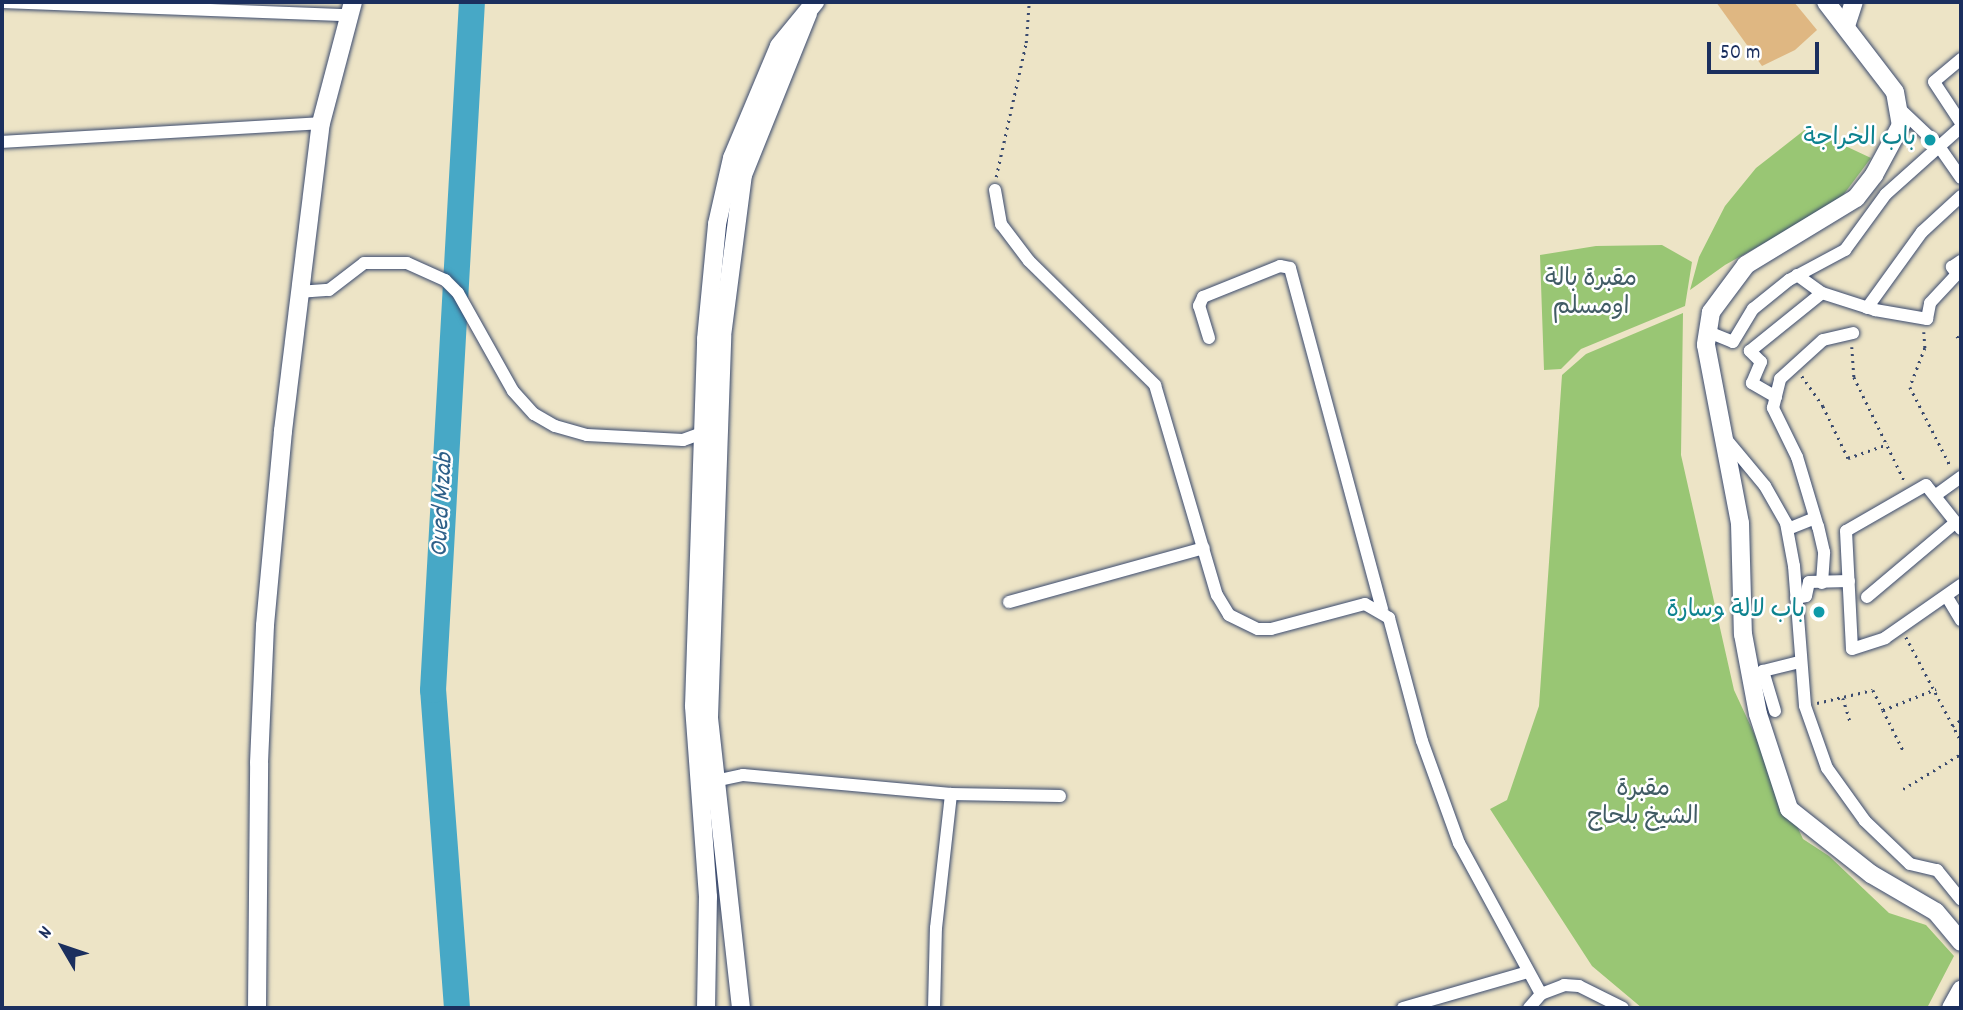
<!DOCTYPE html>
<meta charset="utf-8">
<style>
body{margin:0}
#map{position:relative;width:1963px;height:1010px;overflow:hidden;background:#ede4c6;font-family:Dekko,"Playpen Sans Arabic",sans-serif}
div>[style]{position:absolute}
[style*='--x']{left:calc(var(--x)*1px);top:calc(var(--y)*1px);width:calc(var(--w)*1px);rotate:calc(var(--a)*1deg)}
.green>*{inset:0;background:#99c674}
.river>*{height:26px;margin:-13px;padding:0 13px;transform-origin:13px;border-radius:13px;background:#47a8c6}
.building>*{inset:0;background:#dfb782}
.path>*{height:2.5px;margin-top:-1.25px;transform-origin:0;background:repeating-linear-gradient(90deg,#3a4a6e 0 2px,transparent 0 7px)}
.roads{filter:drop-shadow(0 0 2px #3a4a6e) drop-shadow(0 0 2px #3a4a6e)}
.street>*{height:12px;margin:-6px;padding:0 6px;transform-origin:6px;border-radius:6px;background:#fff}
.secondary>*{height:18px;margin:-9px;padding:0 9px;transform-origin:9px;border-radius:9px;background:#fff}
.dots>*{width:19px;height:19px;translate:-50% -50%;box-sizing:border-box;border:4px solid #fff;border-radius:50%}
span{translate:-50% -50%;white-space:nowrap;text-align:center;line-height:1.15;-webkit-text-stroke:5px #fff;paint-order:stroke}
.culture-label{font-size:24px;color:#0d838f}
.right{translate:-100% -50%;text-align:right}
.park-label{font-size:24px;color:#415c65}
.water-label{font-size:26px;color:#2d5f88;font-style:italic}
.frame{position:absolute;inset:0;border:4px solid #1b2f5e;pointer-events:none}
.north{position:absolute;left:28px;top:912px;width:70px;height:70px;-webkit-text-stroke:5px #fff;paint-order:stroke;rotate:309deg;font-size:19px;font-weight:700;line-height:28px;text-align:center;color:#1b2f5e}
.north::after{content:'';display:block;margin:auto;width:24px;height:32px;background:#1b2f5e;clip-path:polygon(50% 0,100% 100%,50% 72%,0 100%)}
.scale{position:absolute;left:1707px;top:42px;width:112px;height:32px;box-sizing:border-box;border:4px solid #1b2f5e;border-top:0;padding-left:9px;font-size:21px;line-height:24px;white-space:nowrap;color:#1b2f5e;-webkit-text-stroke:5px #fff;paint-order:stroke}
</style>
<div id="map">
<div class="green">
<div style="clip-path:polygon(1807px 128px,1871px 158px,1838px 202px,1725px 265px,1690px 290px,1699px 257px,1725px 206px,1756px 168px)"></div>
<div style="clip-path:polygon(1662px 245px,1692px 262px,1685px 306px,1581px 349px,1561px 369px,1544px 370px,1540px 255px,1596px 246px)"></div>
<div style="clip-path:polygon(1683px 313px,1681px 455px,1734px 690px,1803px 839px,1829px 856px,1889px 913px,1926px 925px,1954px 956px,1927px 1008px,1642px 1008px,1592px 966px,1490px 809px,1507px 800px,1539px 706px,1562px 375px,1586px 354px)"></div>
</div>
<div class="river">
<div style="--x:457;--y:1008;--w:319;--a:-94.3"></div>
<div style="--x:433;--y:690;--w:689;--a:-86.76"></div>
</div>
<div class="building">
<div style="clip-path:polygon(1716px 2px,1794px 2px,1817px 30px,1795px 50px,1762px 66px)"></div>
</div>
<div class="path">
<div style="--x:996;--y:177;--w:137;--a:-77.4"></div>
<div style="--x:1026;--y:43;--w:41;--a:-85.8"></div>
<div style="--x:1924;--y:332;--w:16;--a:86"></div>
<div style="--x:1925;--y:348;--w:42;--a:111"></div>
<div style="--x:1910;--y:387;--w:90;--a:62.9"></div>
<div style="--x:1957;--y:336;--w:6;--a:51"></div>
<div style="--x:1852;--y:347;--w:30;--a:86"></div>
<div style="--x:1854;--y:377;--w:117;--a:64.1"></div>
<div style="--x:1802;--y:376;--w:37;--a:55"></div>
<div style="--x:1823;--y:406;--w:58;--a:64.3"></div>
<div style="--x:1848;--y:458;--w:42;--a:-19.3"></div>
<div style="--x:1906;--y:637;--w:118;--a:62.1"></div>
<div style="--x:1843;--y:698;--w:27;--a:73"></div>
<div style="--x:1817;--y:703;--w:57;--a:-13.1"></div>
<div style="--x:1873;--y:690;--w:22;--a:63"></div>
<div style="--x:1883;--y:710;--w:57;--a:-21.6"></div>
<div style="--x:1883;--y:710;--w:45;--a:63.4"></div>
<div style="--x:1952;--y:726;--w:11;--a:-34"></div>
<div style="--x:1903;--y:789;--w:68;--a:-31.1"></div>
</div>
<div class="roads">
<div class="street">
<div style="--x:2;--y:2;--w:346;--a:2.2"></div>
<div style="--x:1961;--y:59;--w:35;--a:140"></div>
<div style="--x:1934;--y:82;--w:49;--a:56.6"></div>
<div style="--x:1901;--y:110;--w:51;--a:43.4"></div>
<div style="--x:1938;--y:145;--w:40;--a:55.1"></div>
<div style="--x:2;--y:142;--w:320;--a:-3.4"></div>
<div style="--x:995;--y:190;--w:35;--a:80"></div>
<div style="--x:1001;--y:224;--w:46;--a:52.9"></div>
<div style="--x:1029;--y:261;--w:177;--a:44.5"></div>
<div style="--x:1155;--y:385;--w:219;--a:73.6"></div>
<div style="--x:1217;--y:595;--w:23;--a:59"></div>
<div style="--x:1229;--y:615;--w:32;--a:26"></div>
<div style="--x:1258;--y:629;--w:13;--a:0"></div>
<div style="--x:1271;--y:629;--w:97;--a:-14.9"></div>
<div style="--x:1365;--y:604;--w:28;--a:30"></div>
<div style="--x:1389;--y:618;--w:127;--a:75"></div>
<div style="--x:1422;--y:741;--w:109;--a:70.1"></div>
<div style="--x:1459;--y:843;--w:172;--a:61.5"></div>
<div style="--x:1797;--y:275;--w:31;--a:36"></div>
<div style="--x:1822;--y:293;--w:56;--a:17.8"></div>
<div style="--x:1875;--y:310;--w:53;--a:9.8"></div>
<div style="--x:1927;--y:319;--w:16;--a:-79"></div>
<div style="--x:1930;--y:303;--w:40;--a:-47"></div>
<div style="--x:1957;--y:274;--w:9;--a:-126"></div>
<div style="--x:1952;--y:267;--w:11;--a:-34"></div>
<div style="--x:298;--y:292;--w:31;--a:-4"></div>
<div style="--x:329;--y:290;--w:44;--a:-37.6"></div>
<div style="--x:364;--y:263;--w:43;--a:0"></div>
<div style="--x:407;--y:263;--w:42;--a:24.1"></div>
<div style="--x:445;--y:280;--w:18;--a:45"></div>
<div style="--x:458;--y:293;--w:112;--a:60.7"></div>
<div style="--x:513;--y:391;--w:31;--a:48"></div>
<div style="--x:534;--y:414;--w:24;--a:30"></div>
<div style="--x:555;--y:426;--w:33;--a:16"></div>
<div style="--x:587;--y:435;--w:96;--a:3"></div>
<div style="--x:683;--y:440;--w:30;--a:-20"></div>
<div style="--x:1867;--y:308;--w:94;--a:-54.1"></div>
<div style="--x:1922;--y:232;--w:53;--a:-42.7"></div>
<div style="--x:1706;--y:331;--w:29;--a:22"></div>
<div style="--x:1733;--y:342;--w:39;--a:-59"></div>
<div style="--x:1753;--y:309;--w:46;--a:-38.9"></div>
<div style="--x:1789;--y:280;--w:64;--a:-28.2"></div>
<div style="--x:1845;--y:250;--w:69;--a:-53.8"></div>
<div style="--x:1886;--y:194;--w:101;--a:-41.8"></div>
<div style="--x:1209;--y:338;--w:34;--a:-107"></div>
<div style="--x:1199;--y:306;--w:10;--a:-66"></div>
<div style="--x:1203;--y:297;--w:83;--a:-21.9"></div>
<div style="--x:1280;--y:266;--w:10;--a:11"></div>
<div style="--x:1290;--y:268;--w:354;--a:74.9"></div>
<div style="--x:1776;--y:397;--w:28;--a:-150"></div>
<div style="--x:1752;--y:383;--w:23;--a:-67"></div>
<div style="--x:1761;--y:362;--w:16;--a:-135"></div>
<div style="--x:1750;--y:351;--w:92;--a:-38.9"></div>
<div style="--x:1726;--y:439;--w:61;--a:50.3"></div>
<div style="--x:1765;--y:486;--w:43;--a:60.4"></div>
<div style="--x:1786;--y:523;--w:44;--a:79.5"></div>
<div style="--x:1794;--y:566;--w:140;--a:85.5"></div>
<div style="--x:1805;--y:706;--w:66;--a:70.5"></div>
<div style="--x:1827;--y:768;--w:65;--a:54.4"></div>
<div style="--x:1865;--y:821;--w:62;--a:43.7"></div>
<div style="--x:1910;--y:864;--w:28;--a:13"></div>
<div style="--x:1937;--y:870;--w:38;--a:51"></div>
<div style="--x:1936;--y:495;--w:31;--a:-36"></div>
<div style="--x:1788;--y:529;--w:29;--a:-22"></div>
<div style="--x:1961;--y:529;--w:56;--a:-128.5"></div>
<div style="--x:1926;--y:485;--w:92;--a:150.1"></div>
<div style="--x:1846;--y:531;--w:118;--a:87.1"></div>
<div style="--x:1852;--y:649;--w:35;--a:-18"></div>
<div style="--x:1885;--y:638;--w:93;--a:-34.9"></div>
<div style="--x:1822;--y:583;--w:31;--a:-86"></div>
<div style="--x:1824;--y:552;--w:26;--a:-103"></div>
<div style="--x:1818;--y:527;--w:73;--a:-106.7"></div>
<div style="--x:1797;--y:457;--w:55;--a:-116.1"></div>
<div style="--x:1773;--y:408;--w:30;--a:-76"></div>
<div style="--x:1780;--y:379;--w:58;--a:-42.2"></div>
<div style="--x:1823;--y:340;--w:31;--a:-13"></div>
<div style="--x:1867;--y:597;--w:116;--a:-40.1"></div>
<div style="--x:1947;--y:597;--w:27;--a:59"></div>
<div style="--x:1796;--y:598;--w:10;--a:-11"></div>
<div style="--x:1806;--y:596;--w:14;--a:-78"></div>
<div style="--x:1809;--y:582;--w:40;--a:-1.4"></div>
<div style="--x:1009;--y:602;--w:202;--a:-15.5"></div>
<div style="--x:1775;--y:711;--w:42;--a:-106.7"></div>
<div style="--x:1763;--y:671;--w:38;--a:-14"></div>
<div style="--x:710;--y:782;--w:34;--a:-12"></div>
<div style="--x:743;--y:775;--w:209;--a:5.2"></div>
<div style="--x:951;--y:794;--w:109;--a:1.1"></div>
<div style="--x:934;--y:1008;--w:80;--a:-88.6"></div>
<div style="--x:936;--y:928;--w:135;--a:-83.6"></div>
<div style="--x:1403;--y:1008;--w:130;--a:-16.1"></div>
<div style="--x:1529;--y:1008;--w:18;--a:-49"></div>
<div style="--x:1541;--y:994;--w:25;--a:-21"></div>
<div style="--x:1564;--y:985;--w:15;--a:4"></div>
<div style="--x:1579;--y:986;--w:49;--a:26.6"></div>
</div>
<div class="secondary">
<div style="--x:1826;--y:2;--w:113;--a:52.5"></div>
<div style="--x:1895;--y:92;--w:34;--a:80"></div>
<div style="--x:1901;--y:125;--w:57;--a:118.4"></div>
<div style="--x:1874;--y:175;--w:29;--a:128"></div>
<div style="--x:1856;--y:198;--w:129;--a:148.7"></div>
<div style="--x:1746;--y:265;--w:59;--a:126.7"></div>
<div style="--x:1711;--y:312;--w:33;--a:99"></div>
<div style="--x:1706;--y:345;--w:181;--a:79.2"></div>
<div style="--x:1740;--y:523;--w:111;--a:88.5"></div>
<div style="--x:1743;--y:634;--w:81;--a:79.4"></div>
<div style="--x:1758;--y:714;--w:100;--a:71.9"></div>
<div style="--x:1789;--y:809;--w:105;--a:38.4"></div>
<div style="--x:1871;--y:874;--w:75;--a:30.3"></div>
<div style="--x:1936;--y:912;--w:39;--a:50"></div>
<div style="--x:1846;--y:26;--w:25;--a:-72"></div>
<div style="--x:257;--y:1008;--w:245;--a:-89.5"></div>
<div style="--x:259;--y:763;--w:138;--a:-87.5"></div>
<div style="--x:265;--y:625;--w:195;--a:-84.7"></div>
<div style="--x:283;--y:431;--w:310;--a:-83"></div>
<div style="--x:321;--y:123;--w:125;--a:-75.2"></div>
<div style="--x:706;--y:1008;--w:111;--a:-89"></div>
<div style="--x:708;--y:897;--w:192;--a:-94.2"></div>
<div style="--x:694;--y:706;--w:367;--a:-88.1"></div>
<div style="--x:706;--y:339;--w:116;--a:-84.5"></div>
<div style="--x:717;--y:224;--w:68;--a:-77.2"></div>
<div style="--x:732;--y:158;--w:121;--a:-67.2"></div>
<div style="--x:779;--y:46;--w:57;--a:-50.7"></div>
<div style="--x:741;--y:1008;--w:293;--a:-96.3"></div>
<div style="--x:709;--y:717;--w:381;--a:-88"></div>
<div style="--x:722;--y:336;--w:162;--a:-82.6"></div>
<div style="--x:743;--y:175;--w:175;--a:-68.1"></div>
<div style="--x:1951;--y:1008;--w:21;--a:-61"></div>
</div>
</div>
<div class="dots">
<div style="left:1930px;top:140px;background:#0f9aa8"></div>
<div style="left:1819px;top:612px;background:#0f9aa8"></div>
</div>
<div class="culture-label">
<span class="right" style="left:1916px;top:140px">باب الخراجة</span>
<span class="right" style="left:1805px;top:612px">باب لالة وسارة</span>
</div>
<div class="park-label">
<span style="left:1591px;top:295px">مقبرة بالة<br>اومسلم</span>
<span style="left:1643px;top:805px">مقبرة<br>الشيخ بلحاج</span>
</div>
<div class="water-label">
<span style="left:443px;top:505px;rotate:-87deg">Oued Mzab</span>
</div>
<div class="frame"></div>
<div class="north">N</div>
<div class="scale">50 m</div>
</div>
